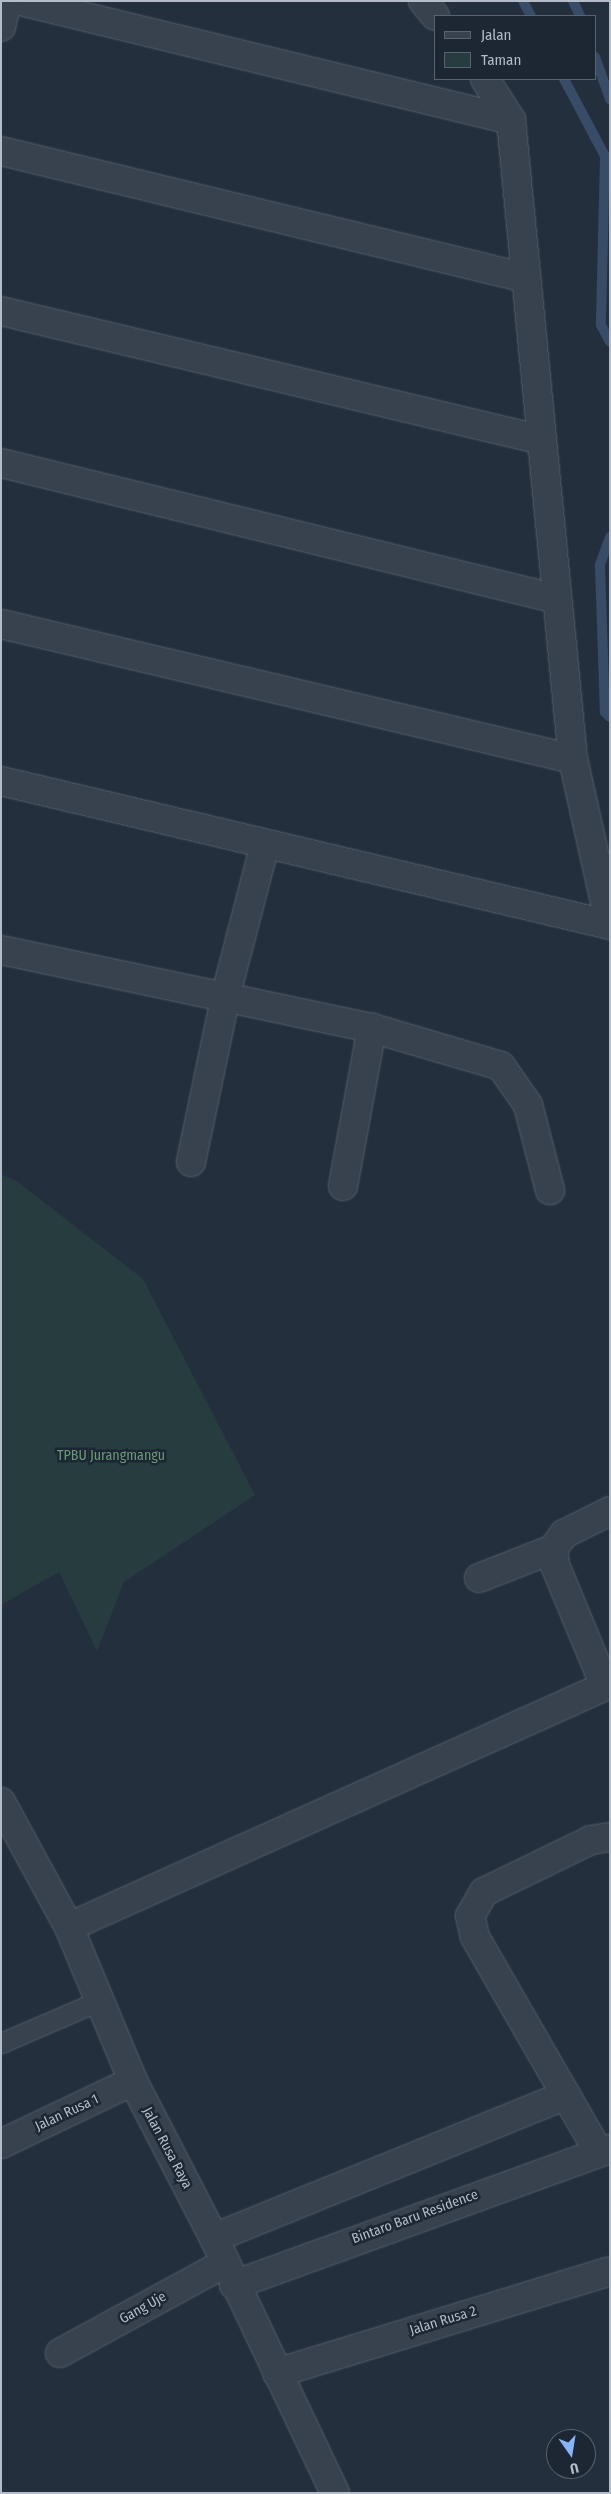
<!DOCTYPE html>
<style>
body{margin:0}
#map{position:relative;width:611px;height:2494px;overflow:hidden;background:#242f3e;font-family:"Fira Sans Condensed",sans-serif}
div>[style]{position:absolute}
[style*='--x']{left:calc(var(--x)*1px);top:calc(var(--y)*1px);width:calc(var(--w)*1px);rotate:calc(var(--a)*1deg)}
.green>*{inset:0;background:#263c3f}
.stream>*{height:10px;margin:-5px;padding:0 5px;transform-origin:5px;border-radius:5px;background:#394c67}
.roads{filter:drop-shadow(0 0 1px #565f6c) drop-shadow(0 0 1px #565f6c)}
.service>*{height:19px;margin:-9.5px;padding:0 9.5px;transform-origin:9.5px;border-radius:9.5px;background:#38414e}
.minor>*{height:28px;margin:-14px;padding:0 14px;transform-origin:14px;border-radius:14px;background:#38414e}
.tertiary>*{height:28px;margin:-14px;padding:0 14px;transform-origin:14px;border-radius:14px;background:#38414e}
span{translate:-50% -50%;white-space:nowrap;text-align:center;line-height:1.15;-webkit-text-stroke:5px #1d2633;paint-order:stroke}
.park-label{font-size:14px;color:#6b9a76}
.street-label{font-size:14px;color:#b4bcc9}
.frame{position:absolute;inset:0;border:2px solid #b4bcc9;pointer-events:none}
.legend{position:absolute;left:434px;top:15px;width:162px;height:65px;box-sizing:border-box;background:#1d2633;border:1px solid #59626f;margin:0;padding:6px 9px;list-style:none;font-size:15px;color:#b4bcc9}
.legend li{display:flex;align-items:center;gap:10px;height:25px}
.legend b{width:25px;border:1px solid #59626f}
.north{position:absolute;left:546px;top:2429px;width:50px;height:50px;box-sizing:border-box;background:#1d2633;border:1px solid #59626f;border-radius:50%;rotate:167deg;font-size:14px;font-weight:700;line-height:20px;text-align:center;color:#b4bcc9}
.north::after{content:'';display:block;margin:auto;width:18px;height:22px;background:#8ab4f8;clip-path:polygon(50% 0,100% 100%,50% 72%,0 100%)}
</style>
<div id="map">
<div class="green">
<div style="clip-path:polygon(1px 1174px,18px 1182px,143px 1279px,255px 1495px,124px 1582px,97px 1651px,59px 1572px,1px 1605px)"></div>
</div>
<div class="stream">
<div style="--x:523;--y:1;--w:17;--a:62"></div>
<div style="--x:573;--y:1;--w:17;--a:65"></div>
<div style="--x:595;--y:57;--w:45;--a:70.3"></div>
<div style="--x:564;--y:79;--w:87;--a:62"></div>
<div style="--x:605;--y:156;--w:169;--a:91.4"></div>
<div style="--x:601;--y:325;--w:19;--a:62"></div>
<div style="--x:610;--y:537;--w:30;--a:110"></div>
<div style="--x:600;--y:565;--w:147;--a:88.1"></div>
<div style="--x:605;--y:712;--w:7;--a:45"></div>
</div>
<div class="roads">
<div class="service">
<div style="--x:1;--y:2043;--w:109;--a:-23.3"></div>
</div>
<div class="minor">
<div style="--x:20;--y:1;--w:505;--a:13.62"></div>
<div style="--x:423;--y:1;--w:19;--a:51"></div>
<div style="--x:1;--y:27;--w:27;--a:-77"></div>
<div style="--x:485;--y:79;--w:49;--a:57.6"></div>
<div style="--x:511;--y:120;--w:642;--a:84.46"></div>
<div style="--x:573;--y:759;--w:170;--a:77.4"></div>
<div style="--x:1;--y:151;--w:540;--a:13.6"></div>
<div style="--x:1;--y:311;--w:556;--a:13.41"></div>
<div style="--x:1;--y:463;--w:572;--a:13.74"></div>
<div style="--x:1;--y:624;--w:588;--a:13.28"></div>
<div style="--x:1;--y:781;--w:626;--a:13.3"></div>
<div style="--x:1;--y:950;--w:379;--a:11.9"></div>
<div style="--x:372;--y:1028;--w:134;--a:16.4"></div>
<div style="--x:501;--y:1066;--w:47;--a:55.3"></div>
<div style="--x:528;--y:1105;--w:88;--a:75.5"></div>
<div style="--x:191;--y:1162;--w:172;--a:-78.2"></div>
<div style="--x:226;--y:994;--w:155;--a:-75.4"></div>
<div style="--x:343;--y:1186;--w:161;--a:-79.6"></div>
<div style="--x:479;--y:1578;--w:79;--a:-21.4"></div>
<div style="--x:605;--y:1686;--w:131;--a:-112.5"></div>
<div style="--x:555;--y:1565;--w:16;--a:-97"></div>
<div style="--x:553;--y:1549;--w:19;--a:-54"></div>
<div style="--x:564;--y:1534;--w:51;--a:-26.6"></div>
<div style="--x:69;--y:1927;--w:593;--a:-24.19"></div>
<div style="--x:1;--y:2144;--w:146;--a:-25.5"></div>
<div style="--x:598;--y:2151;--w:247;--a:-119.9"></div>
<div style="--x:475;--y:1937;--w:22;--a:-103"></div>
<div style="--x:470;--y:1916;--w:28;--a:-60"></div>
<div style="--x:484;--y:1892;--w:119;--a:-25.9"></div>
<div style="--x:591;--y:1840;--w:19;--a:-9"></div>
<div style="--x:214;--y:2238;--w:380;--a:-22.1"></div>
<div style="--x:234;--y:2285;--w:400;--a:-19.9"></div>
<div style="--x:60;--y:2353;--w:188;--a:-28.6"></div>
<div style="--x:277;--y:2373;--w:348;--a:-17"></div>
</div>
<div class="tertiary">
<div style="--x:1;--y:1802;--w:142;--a:61.5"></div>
<div style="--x:69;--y:1927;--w:167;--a:67.4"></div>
<div style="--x:133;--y:2081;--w:177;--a:62.7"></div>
<div style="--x:214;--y:2238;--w:282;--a:64.6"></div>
</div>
</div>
<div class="park-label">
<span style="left:111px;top:1456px">TPBU Jurangmangu</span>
</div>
<div class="street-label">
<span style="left:67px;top:2113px;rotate:-25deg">Jalan Rusa 1</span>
<span style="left:167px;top:2148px;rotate:62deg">Jalan Rusa Raya</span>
<span style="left:415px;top:2217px;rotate:-20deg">Bintaro Baru Residence</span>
<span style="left:143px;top:2308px;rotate:-29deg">Gang Uje</span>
<span style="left:443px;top:2321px;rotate:-17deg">Jalan Rusa 2</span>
</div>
<div class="frame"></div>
<ul class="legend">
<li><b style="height:6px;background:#38414e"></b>Jalan</li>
<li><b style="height:14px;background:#263c3f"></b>Taman</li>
</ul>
<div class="north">U</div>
</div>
